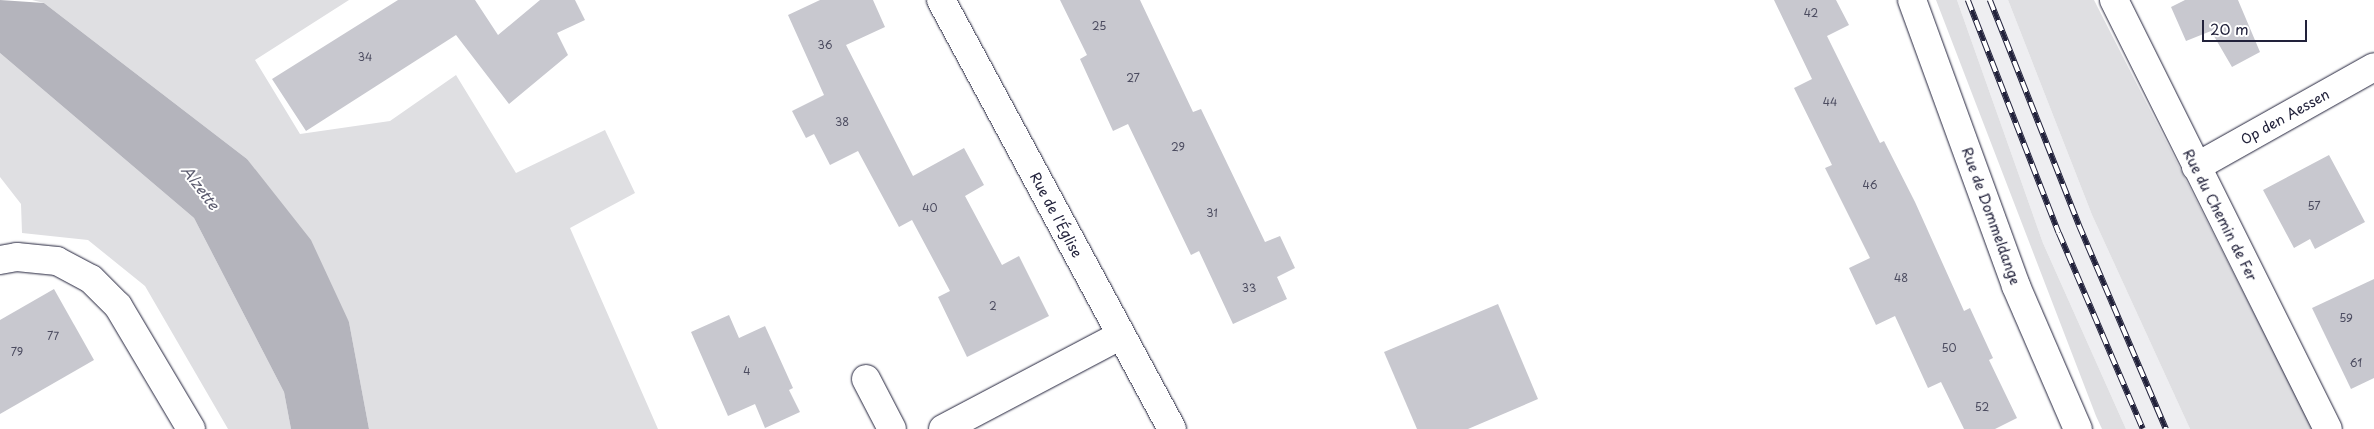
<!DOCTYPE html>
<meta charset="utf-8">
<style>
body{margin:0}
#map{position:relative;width:2374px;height:429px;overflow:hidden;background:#fff;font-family:"Playpen Sans",sans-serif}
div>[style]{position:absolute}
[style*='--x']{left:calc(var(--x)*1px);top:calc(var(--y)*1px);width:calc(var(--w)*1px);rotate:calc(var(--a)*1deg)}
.built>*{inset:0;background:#eeeef1}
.green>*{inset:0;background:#dfdfe2}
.water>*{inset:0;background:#b4b4bc}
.building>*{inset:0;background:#c8c8cf}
.roads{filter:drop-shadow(0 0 1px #22223b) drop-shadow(0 0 1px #22223b)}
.street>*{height:28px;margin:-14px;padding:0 14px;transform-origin:14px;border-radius:14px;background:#fff}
.secondary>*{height:28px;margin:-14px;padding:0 14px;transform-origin:14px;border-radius:14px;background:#fff}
.rail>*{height:5.5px;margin-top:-2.75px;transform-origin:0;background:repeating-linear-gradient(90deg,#fff 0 11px,#22223b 0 22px);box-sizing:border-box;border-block:1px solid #22223b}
span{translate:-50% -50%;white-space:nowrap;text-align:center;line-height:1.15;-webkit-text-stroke:4px #fff;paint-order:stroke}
.number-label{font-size:11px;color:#4c4c60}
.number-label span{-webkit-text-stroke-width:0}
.street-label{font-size:14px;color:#22223b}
.water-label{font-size:15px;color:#5c5c6f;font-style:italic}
.scale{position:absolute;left:2202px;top:20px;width:105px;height:22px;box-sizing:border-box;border:2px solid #22223b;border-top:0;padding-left:6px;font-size:15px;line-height:18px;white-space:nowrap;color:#22223b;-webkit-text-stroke:4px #fff;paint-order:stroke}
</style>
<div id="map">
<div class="built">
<div style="clip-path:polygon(1957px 0,2008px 0,2092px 215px,2190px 429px,2126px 429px,2043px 243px)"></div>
</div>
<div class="green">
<div style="clip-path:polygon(32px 0,349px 0,255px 60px,300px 134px,390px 121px,456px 75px,516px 173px,605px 130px,635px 193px,570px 228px,658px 429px,369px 429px,349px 322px,247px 159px,44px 3px)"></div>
<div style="clip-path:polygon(1936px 0,1957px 0,2043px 243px,2126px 429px,2102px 429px,2096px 416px)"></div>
<div style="clip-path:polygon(2008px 0,2094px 0,2313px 429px,2190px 429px,2092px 215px)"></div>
<div style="clip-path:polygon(0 53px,194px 218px,284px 392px,291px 429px,228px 429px,145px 286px,88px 240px,22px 233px,21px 204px,0 177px)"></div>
</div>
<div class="water">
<div style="clip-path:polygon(0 0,44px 3px,247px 159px,311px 240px,349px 322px,369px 429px,291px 429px,284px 392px,194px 218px,0 53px)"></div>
</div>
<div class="building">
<div style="clip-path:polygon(398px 0,475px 0,498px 35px,540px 0,575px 0,585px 20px,557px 33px,568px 55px,509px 104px,456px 35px,306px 131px,272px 79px)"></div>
<div style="clip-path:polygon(820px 0,873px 0,885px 27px,846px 45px,913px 176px,964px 148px,984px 185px,965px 196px,1002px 265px,1019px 256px,1049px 316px,967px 357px,938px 297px,950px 291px,912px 220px,899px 227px,858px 151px,830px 165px,814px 134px,806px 138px,792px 111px,824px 95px,788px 15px)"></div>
<div style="clip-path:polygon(1060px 0,1140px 0,1193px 112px,1201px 109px,1265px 242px,1280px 236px,1295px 268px,1277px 277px,1287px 299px,1233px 324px,1199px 251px,1191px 255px,1128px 124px,1113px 131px,1080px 59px,1087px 55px)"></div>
<div style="clip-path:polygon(1774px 0,1836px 0,1849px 25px,1827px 36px,1880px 143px,1884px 141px,1915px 202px,1964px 311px,1970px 308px,1993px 358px,1989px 360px,2017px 418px,1995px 429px,1964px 429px,1941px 382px,1928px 388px,1895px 316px,1876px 325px,1849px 268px,1870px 258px,1825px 168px,1832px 165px,1794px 88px,1812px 79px)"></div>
<div style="clip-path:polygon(2185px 0,2238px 0,2260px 52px,2232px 67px,2211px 31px,2186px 41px,2171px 7px)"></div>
<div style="clip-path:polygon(2329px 155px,2365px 222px,2315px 249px,2310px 239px,2294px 248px,2263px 190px)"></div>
<div style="clip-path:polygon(2374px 279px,2374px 378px,2351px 389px,2312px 308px)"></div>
<div style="clip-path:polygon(54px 289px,94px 360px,0 414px,0 320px)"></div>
<div style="clip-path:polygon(1498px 304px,1538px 399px,1468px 429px,1417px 429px,1384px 352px)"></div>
<div style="clip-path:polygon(729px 315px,739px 338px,765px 326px,793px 388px,789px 390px,800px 412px,765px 428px,755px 404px,728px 416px,691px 332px)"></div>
</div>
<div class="roads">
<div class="street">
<div style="--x:941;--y:0;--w:487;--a:61.7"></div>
<div style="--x:2114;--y:0;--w:479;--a:63.5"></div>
<div style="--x:2196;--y:167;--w:204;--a:-29.3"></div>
<div style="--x:0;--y:260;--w:17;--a:-10"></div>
<div style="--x:17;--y:257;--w:40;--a:5.7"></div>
<div style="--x:57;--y:261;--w:38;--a:28"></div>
<div style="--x:91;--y:279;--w:38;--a:45"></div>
<div style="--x:118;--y:306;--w:143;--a:59.3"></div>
<div style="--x:866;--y:379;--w:56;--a:62.5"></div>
<div style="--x:943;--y:429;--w:201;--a:-27.8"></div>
</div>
<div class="secondary">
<div style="--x:1912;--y:0;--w:304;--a:70"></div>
<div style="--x:2016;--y:286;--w:156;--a:66.6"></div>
</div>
</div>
<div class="rail">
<div style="--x:1968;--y:0;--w:250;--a:68.7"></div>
<div style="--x:2059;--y:233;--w:213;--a:66.8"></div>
<div style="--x:1990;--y:0;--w:242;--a:68.4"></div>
<div style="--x:2079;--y:225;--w:222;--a:66.9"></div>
</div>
<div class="number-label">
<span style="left:1811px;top:13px">42</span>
<span style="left:1099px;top:26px">25</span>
<span style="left:825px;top:45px">36</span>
<span style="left:365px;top:57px">34</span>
<span style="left:1133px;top:78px">27</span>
<span style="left:1830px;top:102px">44</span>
<span style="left:842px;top:122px">38</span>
<span style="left:1178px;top:147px">29</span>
<span style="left:1870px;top:185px">46</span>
<span style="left:2314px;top:206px">57</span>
<span style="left:930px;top:208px">40</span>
<span style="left:1212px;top:213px">31</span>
<span style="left:1901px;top:278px">48</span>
<span style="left:1249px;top:288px">33</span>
<span style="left:993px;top:306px">2</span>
<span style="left:2346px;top:318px">59</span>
<span style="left:53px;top:336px">77</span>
<span style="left:1949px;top:348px">50</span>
<span style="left:17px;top:352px">79</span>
<span style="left:2356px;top:363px">61</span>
<span style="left:747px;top:371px">4</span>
<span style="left:1982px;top:407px">52</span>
</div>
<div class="street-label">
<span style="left:2285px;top:117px;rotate:-29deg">Op den Aessen</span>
<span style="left:1056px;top:215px;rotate:62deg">Rue de l'Église</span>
<span style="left:2220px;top:215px;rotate:63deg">Rue du Chemin de Fer</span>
<span style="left:1991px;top:216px;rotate:70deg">Rue de Dommeldange</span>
</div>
<div class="water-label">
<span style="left:201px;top:187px;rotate:53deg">Alzette</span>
</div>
<div class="scale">20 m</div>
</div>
